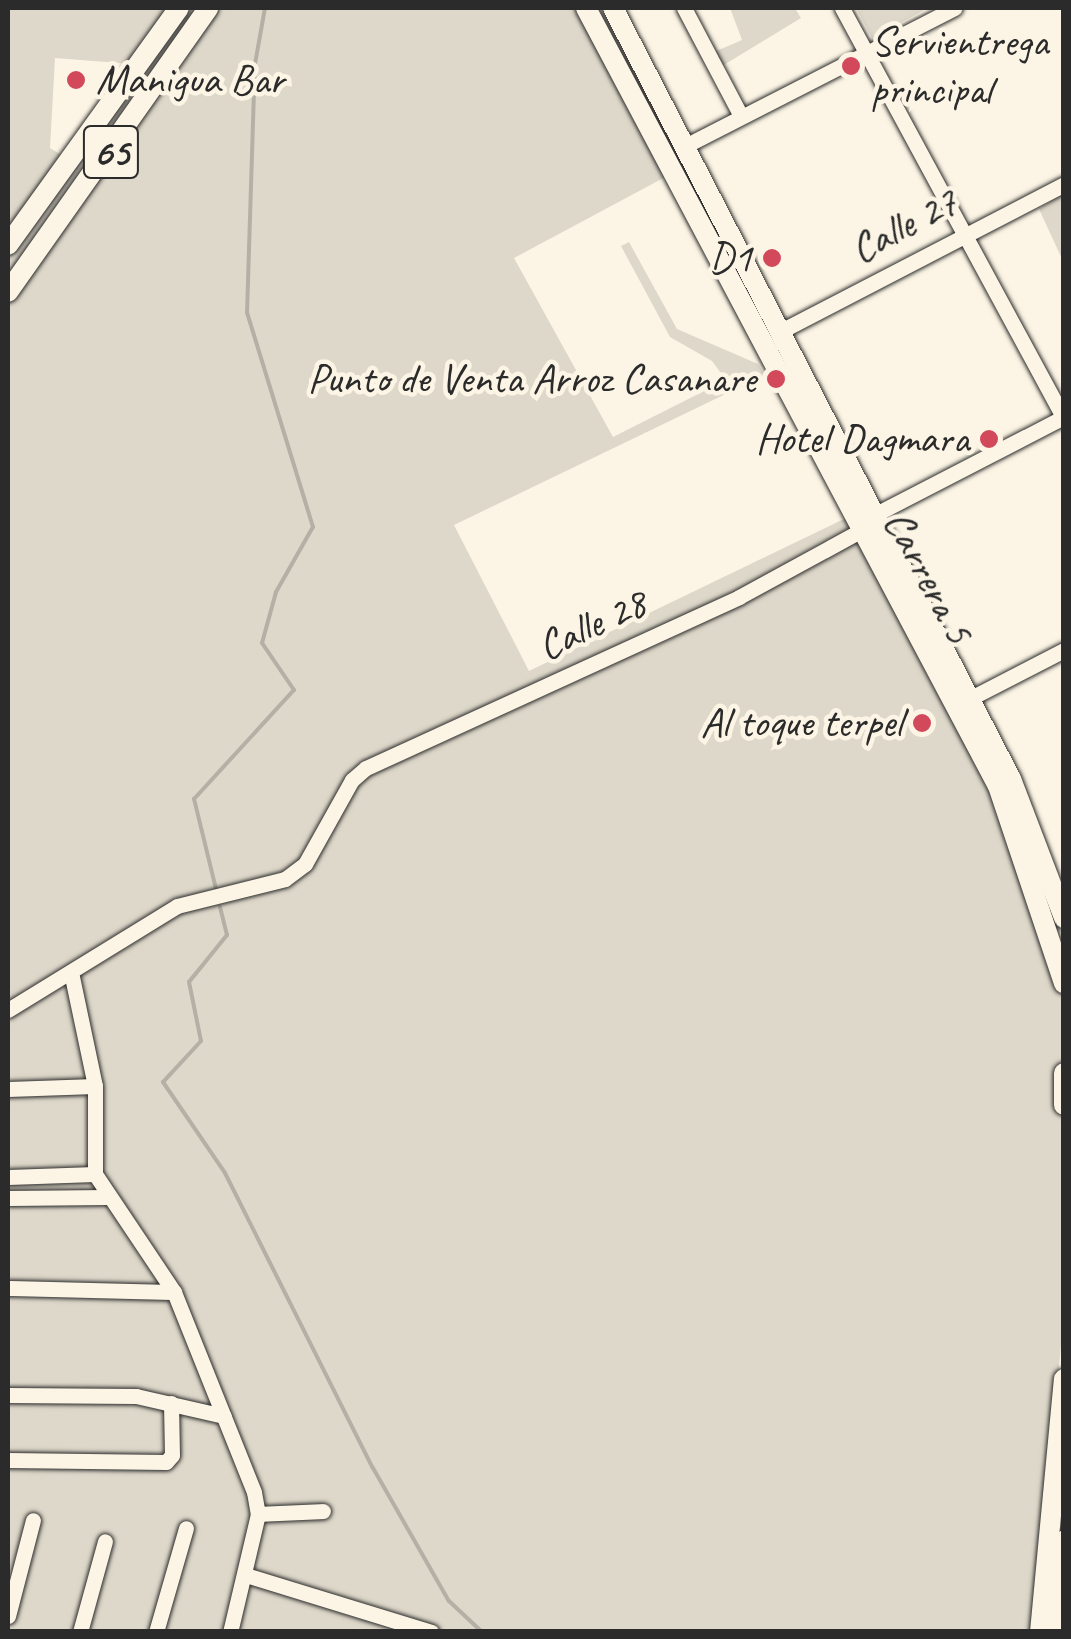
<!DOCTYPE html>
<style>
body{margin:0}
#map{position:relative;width:1071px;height:1639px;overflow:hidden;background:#fcf5e5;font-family:Caveat,sans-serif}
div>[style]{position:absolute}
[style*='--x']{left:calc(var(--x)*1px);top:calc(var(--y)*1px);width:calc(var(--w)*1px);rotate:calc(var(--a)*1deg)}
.green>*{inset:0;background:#ded8ca}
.stream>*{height:4px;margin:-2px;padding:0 2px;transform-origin:2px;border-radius:2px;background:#b4b0a5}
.roads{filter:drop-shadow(0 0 2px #2b2b2b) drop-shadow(0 0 2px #2b2b2b)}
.minor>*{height:15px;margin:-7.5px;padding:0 7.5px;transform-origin:7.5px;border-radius:7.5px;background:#fcf5e5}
.major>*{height:20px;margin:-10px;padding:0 10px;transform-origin:10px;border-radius:10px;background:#fcf5e5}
.dots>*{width:28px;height:28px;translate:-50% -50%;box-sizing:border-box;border:5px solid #fcf5e5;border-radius:50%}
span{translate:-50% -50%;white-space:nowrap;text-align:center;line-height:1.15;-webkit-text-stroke:9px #fcf5e5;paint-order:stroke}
.shield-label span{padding:2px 8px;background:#fcf5e5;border:2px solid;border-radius:8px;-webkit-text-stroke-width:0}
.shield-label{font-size:40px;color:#2b2b2b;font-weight:700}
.poi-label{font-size:42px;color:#2b2b2b}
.left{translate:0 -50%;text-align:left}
.right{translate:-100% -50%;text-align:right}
.street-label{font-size:42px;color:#2b2b2b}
.frame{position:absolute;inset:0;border:10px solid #2b2b2b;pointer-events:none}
</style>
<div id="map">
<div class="green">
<div style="clip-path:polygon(evenodd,8px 8px,581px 8px,669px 175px,514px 258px,613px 437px,726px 380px,712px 361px,670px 337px,621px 246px,629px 242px,677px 329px,758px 364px,765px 375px,454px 525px,529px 671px,846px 518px,995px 789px,1063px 995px,1063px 1066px,1056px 1093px,1064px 1119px,1063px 1323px,1035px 1631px,8px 1631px,8px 8px,55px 58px,132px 64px,68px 159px,50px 148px,55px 58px)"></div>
<div style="clip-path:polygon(730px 8px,795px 8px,801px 18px,722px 66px,714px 52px,742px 40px)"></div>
<div style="clip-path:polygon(856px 8px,928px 8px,872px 38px)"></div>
<div style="clip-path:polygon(1063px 194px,1063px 261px,1039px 209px)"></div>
</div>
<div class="stream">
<div style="--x:216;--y:889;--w:93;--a:-103.7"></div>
<div style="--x:194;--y:799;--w:148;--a:-47.5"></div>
<div style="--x:294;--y:690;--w:57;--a:-124.2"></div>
<div style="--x:262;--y:643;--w:53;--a:-74.6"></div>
<div style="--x:276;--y:592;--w:75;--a:-60.4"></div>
<div style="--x:313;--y:527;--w:224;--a:-107.1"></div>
<div style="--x:247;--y:313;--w:249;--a:-88.2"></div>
<div style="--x:255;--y:64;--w:57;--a:-79.9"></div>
<div style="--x:220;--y:907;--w:29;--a:76"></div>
<div style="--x:227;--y:935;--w:60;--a:129"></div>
<div style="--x:189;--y:982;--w:60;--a:78.5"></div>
<div style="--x:201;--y:1041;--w:56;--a:132.8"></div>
<div style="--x:163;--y:1082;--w:110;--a:55.7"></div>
<div style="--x:225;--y:1173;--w:330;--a:63.4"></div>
<div style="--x:373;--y:1468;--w:153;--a:60.3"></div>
<div style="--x:449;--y:1601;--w:45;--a:43.2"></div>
</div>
<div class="roads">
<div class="minor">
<div style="--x:684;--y:8;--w:122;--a:62.2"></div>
<div style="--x:842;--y:8;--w:466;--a:61.6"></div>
<div style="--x:683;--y:147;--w:305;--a:-27.1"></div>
<div style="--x:779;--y:332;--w:321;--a:-27.4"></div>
<div style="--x:872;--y:516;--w:216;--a:-27.3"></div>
<div style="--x:969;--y:699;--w:107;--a:-27.3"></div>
<div style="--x:71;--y:972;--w:116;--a:78.1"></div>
<div style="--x:95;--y:1086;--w:88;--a:90"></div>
<div style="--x:95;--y:1174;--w:142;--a:56.2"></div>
<div style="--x:174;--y:1292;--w:215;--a:68.2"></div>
<div style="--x:254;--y:1492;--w:22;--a:80"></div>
<div style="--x:258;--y:1514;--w:121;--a:103.3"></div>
<div style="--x:8;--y:1010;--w:198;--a:-31.6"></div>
<div style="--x:177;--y:906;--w:111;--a:-14"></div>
<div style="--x:285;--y:879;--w:25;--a:-37"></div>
<div style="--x:305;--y:864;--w:96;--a:-60.8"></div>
<div style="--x:352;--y:780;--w:18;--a:-41"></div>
<div style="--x:366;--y:768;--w:410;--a:-24.6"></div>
<div style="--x:739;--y:597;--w:138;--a:-28.6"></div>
<div style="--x:8;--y:1089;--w:87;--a:-2"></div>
<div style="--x:8;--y:1177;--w:87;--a:-2"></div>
<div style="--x:8;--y:1198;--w:99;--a:-0.6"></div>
<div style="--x:8;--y:1288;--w:166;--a:1.4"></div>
<div style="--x:8;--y:1395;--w:128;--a:0.4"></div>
<div style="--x:136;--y:1396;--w:90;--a:12.8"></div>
<div style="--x:8;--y:1460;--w:158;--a:0.7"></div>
<div style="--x:166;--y:1462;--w:9;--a:-49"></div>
<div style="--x:172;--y:1455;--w:52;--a:-91.1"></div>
<div style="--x:258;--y:1514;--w:65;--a:-2.6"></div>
<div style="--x:246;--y:1575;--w:194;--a:17.1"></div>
<div style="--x:8;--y:1616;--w:99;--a:-75.4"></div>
<div style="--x:80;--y:1632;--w:94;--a:-74.6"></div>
<div style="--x:156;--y:1632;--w:108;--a:-73.9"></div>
</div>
<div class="major">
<div style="--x:586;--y:8;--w:880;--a:62.1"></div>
<div style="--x:998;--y:786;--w:208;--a:71.5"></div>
<div style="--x:613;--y:8;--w:868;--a:62.7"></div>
<div style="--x:1011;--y:779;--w:149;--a:69.1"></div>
<div style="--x:8;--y:245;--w:292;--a:-54.2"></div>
<div style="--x:8;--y:292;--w:347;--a:-54.8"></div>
<div style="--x:1064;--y:1073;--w:32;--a:90"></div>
<div style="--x:1040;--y:1632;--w:254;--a:-84.6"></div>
<div style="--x:1054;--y:1632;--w:92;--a:-83.7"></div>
</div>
</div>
<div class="dots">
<div style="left:851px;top:66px;background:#d1495b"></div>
<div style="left:76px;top:80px;background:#d1495b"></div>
<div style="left:772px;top:258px;background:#d1495b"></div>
<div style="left:776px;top:379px;background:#d1495b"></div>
<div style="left:989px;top:439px;background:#d1495b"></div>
<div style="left:922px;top:723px;background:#d1495b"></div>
</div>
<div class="shield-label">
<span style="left:111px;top:152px">65</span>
</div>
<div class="poi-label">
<span class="left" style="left:871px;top:66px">Servientrega<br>principal</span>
<span class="left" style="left:96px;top:80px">Manigua Bar</span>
<span class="right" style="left:752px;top:258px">D1</span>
<span class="right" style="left:756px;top:379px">Punto de Venta Arroz Casanare</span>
<span class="right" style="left:969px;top:439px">Hotel Dagmara</span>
<span class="right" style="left:902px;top:723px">Al toque terpel</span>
</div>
<div class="street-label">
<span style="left:904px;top:226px;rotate:-28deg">Calle 27</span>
<span style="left:928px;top:577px;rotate:62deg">Carrera 5</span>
<span style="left:592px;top:625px;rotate:-25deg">Calle 28</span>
</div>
<div class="frame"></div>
</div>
